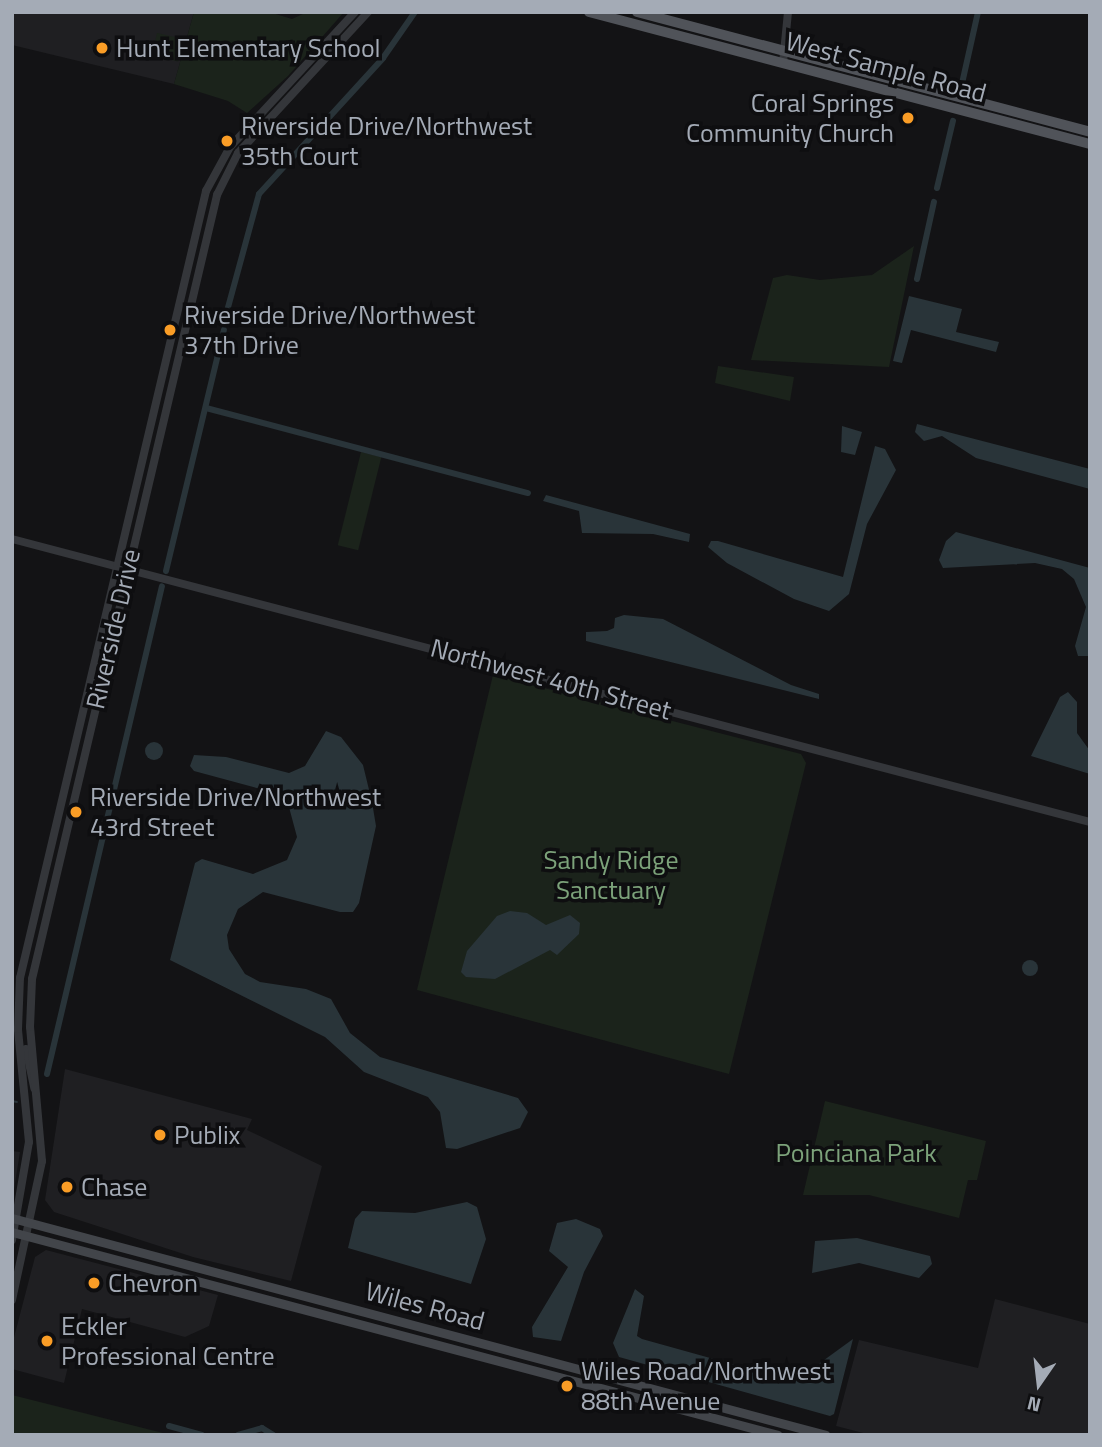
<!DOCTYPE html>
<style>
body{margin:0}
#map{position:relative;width:1102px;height:1447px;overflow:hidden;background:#131315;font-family:"Titillium Web",sans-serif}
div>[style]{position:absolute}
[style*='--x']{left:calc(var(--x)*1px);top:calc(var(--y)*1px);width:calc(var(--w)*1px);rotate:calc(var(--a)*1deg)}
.built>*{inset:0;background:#1f1f22}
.green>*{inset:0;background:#1b231b;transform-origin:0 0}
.water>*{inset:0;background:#293439}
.round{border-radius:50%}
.stream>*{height:2px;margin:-1px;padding:0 1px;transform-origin:1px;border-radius:1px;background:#293439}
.canal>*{height:6px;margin:-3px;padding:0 3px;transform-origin:3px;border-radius:3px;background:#293439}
.tertiary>*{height:8px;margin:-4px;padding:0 4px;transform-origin:4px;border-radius:4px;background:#34363a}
.secondary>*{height:9px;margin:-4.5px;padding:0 4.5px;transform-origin:4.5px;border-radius:4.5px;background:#42454a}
.primary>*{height:10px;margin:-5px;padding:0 5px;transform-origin:5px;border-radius:5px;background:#505359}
.dots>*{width:19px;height:19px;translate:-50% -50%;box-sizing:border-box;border:4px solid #0e0e10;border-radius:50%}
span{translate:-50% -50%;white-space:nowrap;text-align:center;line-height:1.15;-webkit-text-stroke:7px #0e0e10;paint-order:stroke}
.poi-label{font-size:26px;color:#a4abb6}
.left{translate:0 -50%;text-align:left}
.right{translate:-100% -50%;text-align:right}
.street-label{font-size:26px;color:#a4abb6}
.park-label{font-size:26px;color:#7ca27a}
.frame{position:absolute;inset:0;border:14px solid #a4abb6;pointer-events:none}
.north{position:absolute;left:1004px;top:1349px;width:70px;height:70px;-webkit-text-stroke:5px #0e0e10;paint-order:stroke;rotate:194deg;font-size:19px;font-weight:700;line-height:28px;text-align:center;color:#a4abb6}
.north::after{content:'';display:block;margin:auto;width:24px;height:32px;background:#a4abb6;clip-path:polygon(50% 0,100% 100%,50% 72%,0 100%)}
</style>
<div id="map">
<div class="built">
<div style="clip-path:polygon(12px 12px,194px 12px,174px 84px,12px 45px)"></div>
<div style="clip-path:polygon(65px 1069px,252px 1119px,247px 1130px,322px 1166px,291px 1281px,193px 1257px,54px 1212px,45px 1200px)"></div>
<div style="clip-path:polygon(12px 1151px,20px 1152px,12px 1202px)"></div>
<div style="clip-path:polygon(46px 1250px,218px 1295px,209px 1326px,185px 1337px,82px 1309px,64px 1383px,12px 1369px,12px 1345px,35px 1257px)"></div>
<div style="clip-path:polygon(995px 1299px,1090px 1324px,1090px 1435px,871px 1435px,836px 1426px,859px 1340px,978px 1368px)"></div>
</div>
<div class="green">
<div style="clip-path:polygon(194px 12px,269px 12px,292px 19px,307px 12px,344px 12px,288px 76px,247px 113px,228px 101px,174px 84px)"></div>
<div style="left:157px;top:33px;width:27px;height:23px;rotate:13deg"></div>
<div style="clip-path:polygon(914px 246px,889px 367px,751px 360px,773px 278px,787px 275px,820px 280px,872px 275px)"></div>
<div style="clip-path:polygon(718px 366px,794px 377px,790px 401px,715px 383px)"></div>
<div style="left:361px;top:452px;width:21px;height:96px;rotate:14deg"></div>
<div style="clip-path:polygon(493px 675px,801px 754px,806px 763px,729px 1074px,417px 990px)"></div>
<div style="clip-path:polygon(825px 1101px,986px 1141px,977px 1180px,968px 1180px,959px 1218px,869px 1195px,803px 1195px)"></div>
<div style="clip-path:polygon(12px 1395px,171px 1435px,12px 1435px)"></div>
</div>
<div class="water">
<div style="clip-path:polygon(909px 296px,962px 309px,956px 332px,999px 342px,996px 352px,911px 330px,902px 363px,893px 361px)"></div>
<div style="clip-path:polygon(917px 424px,1090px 469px,1090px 489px,976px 458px,942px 436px,924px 441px,915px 432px)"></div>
<div style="clip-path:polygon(842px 426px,862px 432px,855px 455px,841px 452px)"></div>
<div style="clip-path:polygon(875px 446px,885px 449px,896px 470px,867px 524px,849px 594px,829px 611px,794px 599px,727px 563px,708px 547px,711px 541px,718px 541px,843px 577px)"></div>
<div style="clip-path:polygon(546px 495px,690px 534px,689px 542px,653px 534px,582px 533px,579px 511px,543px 501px)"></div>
<div style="clip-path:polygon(956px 532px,1090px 568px,1089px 656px,1078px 656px,1075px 646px,1086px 607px,1074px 579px,1062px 569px,1035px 563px,943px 568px,939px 560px,946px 541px)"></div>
<div style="clip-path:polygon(624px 615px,663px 619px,791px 685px,819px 694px,819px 699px,586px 641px,586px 632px,607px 631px,614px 628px,615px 618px)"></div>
<div style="clip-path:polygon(1068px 692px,1077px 702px,1077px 733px,1090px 751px,1090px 774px,1031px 756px,1060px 697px)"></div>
<div style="clip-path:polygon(326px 731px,341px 737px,363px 765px,372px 802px,376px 826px,359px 903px,353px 912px,340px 912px,263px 892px,238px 909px,227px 935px,229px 949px,245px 974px,260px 982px,306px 989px,331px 999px,350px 1033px,380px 1057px,518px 1098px,528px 1112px,520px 1128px,457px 1149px,446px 1148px,440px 1112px,428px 1097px,364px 1072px,325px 1037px,170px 960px,195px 863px,202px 859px,253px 874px,287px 860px,297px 837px,286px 796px,194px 771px,190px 766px,194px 755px,226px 757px,289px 773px,305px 766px)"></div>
<div class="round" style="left:145px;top:742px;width:18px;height:18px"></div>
<div style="clip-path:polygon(510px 911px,527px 913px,546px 925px,570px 915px,580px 923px,579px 934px,557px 955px,550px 950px,495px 979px,466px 977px,461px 972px,467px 951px,497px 916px)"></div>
<div class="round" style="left:1022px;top:960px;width:16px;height:16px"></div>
<div style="clip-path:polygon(467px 1202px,477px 1207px,486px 1239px,471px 1284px,348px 1248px,355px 1219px,362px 1211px,415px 1213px)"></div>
<div style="clip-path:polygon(576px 1219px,600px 1229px,603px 1236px,584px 1272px,561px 1341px,533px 1337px,532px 1327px,568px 1267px,549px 1251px,557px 1223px)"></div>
<div style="clip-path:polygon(857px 1238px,930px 1256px,932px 1264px,919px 1278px,859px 1263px,812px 1273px,815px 1241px)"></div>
<div style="clip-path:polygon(635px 1289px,644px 1296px,637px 1336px,642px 1339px,768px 1374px,809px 1371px,853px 1339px,834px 1414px,830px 1416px,619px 1357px,613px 1343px)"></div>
</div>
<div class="stream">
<div style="--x:12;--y:1101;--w:5;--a:11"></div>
</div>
<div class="canal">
<div style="--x:961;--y:88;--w:78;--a:-77.4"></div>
<div style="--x:937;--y:188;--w:69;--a:-76.6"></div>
<div style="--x:917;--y:279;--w:79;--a:-77.6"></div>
<div style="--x:227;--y:311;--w:121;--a:-74.7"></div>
<div style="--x:259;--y:194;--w:184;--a:-47.6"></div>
<div style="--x:383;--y:58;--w:56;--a:-55.2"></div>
<div style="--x:206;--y:408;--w:333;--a:14.8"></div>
<div style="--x:166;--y:571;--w:248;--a:-76.5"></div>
<div style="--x:47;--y:1074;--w:501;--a:-76.74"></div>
<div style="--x:169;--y:1426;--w:34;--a:15"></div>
<div style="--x:238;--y:1435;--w:25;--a:-16"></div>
<div style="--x:262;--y:1428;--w:13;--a:32"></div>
</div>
<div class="tertiary">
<div style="--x:783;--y:63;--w:51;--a:-84.4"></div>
<div style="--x:12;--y:539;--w:1115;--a:14.71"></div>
<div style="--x:26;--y:1049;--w:40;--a:78"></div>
<div style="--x:12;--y:1240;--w:99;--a:-80.2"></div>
<div style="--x:29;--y:1142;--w:114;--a:-95.6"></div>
<div style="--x:18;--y:1029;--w:51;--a:-87.8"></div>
<div style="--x:20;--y:978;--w:809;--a:-76.7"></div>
<div style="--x:206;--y:191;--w:50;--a:-61.4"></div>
<div style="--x:230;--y:147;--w:184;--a:-47.2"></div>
<div style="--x:12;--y:1300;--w:142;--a:-77.8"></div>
<div style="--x:42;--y:1161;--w:135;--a:-95.1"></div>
<div style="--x:30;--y:1027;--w:48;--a:-87.6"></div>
<div style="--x:32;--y:979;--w:806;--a:-76.72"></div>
<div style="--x:217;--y:195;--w:47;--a:-63.4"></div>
<div style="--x:238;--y:153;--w:192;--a:-47.3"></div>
</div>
<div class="secondary">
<div style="--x:12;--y:1218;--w:842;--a:14.93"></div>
<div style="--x:12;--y:1232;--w:792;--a:14.84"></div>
</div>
<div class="primary">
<div style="--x:589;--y:12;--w:518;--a:14.76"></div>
<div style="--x:637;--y:12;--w:469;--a:14.8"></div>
</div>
<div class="dots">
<div style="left:102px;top:48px;background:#fa9d26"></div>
<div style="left:908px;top:118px;background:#fa9d26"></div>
<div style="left:227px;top:141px;background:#fa9d26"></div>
<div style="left:170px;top:330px;background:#fa9d26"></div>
<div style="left:76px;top:812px;background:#fa9d26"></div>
<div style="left:160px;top:1135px;background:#fa9d26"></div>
<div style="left:67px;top:1187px;background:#fa9d26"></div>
<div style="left:94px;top:1283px;background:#fa9d26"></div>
<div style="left:47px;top:1341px;background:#fa9d26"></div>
<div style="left:567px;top:1386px;background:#fa9d26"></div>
</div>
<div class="poi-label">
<span class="left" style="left:116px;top:48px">Hunt Elementary School</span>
<span class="right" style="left:894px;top:118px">Coral Springs<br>Community Church</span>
<span class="left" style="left:241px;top:141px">Riverside Drive/Northwest<br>35th Court</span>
<span class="left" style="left:184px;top:330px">Riverside Drive/Northwest<br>37th Drive</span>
<span class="left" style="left:90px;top:812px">Riverside Drive/Northwest<br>43rd Street</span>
<span class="left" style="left:174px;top:1135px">Publix</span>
<span class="left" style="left:81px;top:1187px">Chase</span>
<span class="left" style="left:108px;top:1283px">Chevron</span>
<span class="left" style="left:61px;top:1341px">Eckler<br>Professional Centre</span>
<span class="left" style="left:581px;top:1386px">Wiles Road/Northwest<br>88th Avenue</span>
</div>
<div class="street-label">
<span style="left:886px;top:67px;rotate:15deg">West Sample Road</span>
<span style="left:113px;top:629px;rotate:-77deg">Riverside Drive</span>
<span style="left:551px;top:679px;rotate:15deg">Northwest 40th Street</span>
<span style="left:425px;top:1306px;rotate:15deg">Wiles Road</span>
</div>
<div class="park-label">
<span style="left:611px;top:875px">Sandy Ridge<br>Sanctuary</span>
<span style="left:856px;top:1153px">Poinciana Park</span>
</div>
<div class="frame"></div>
<div class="north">N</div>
</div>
